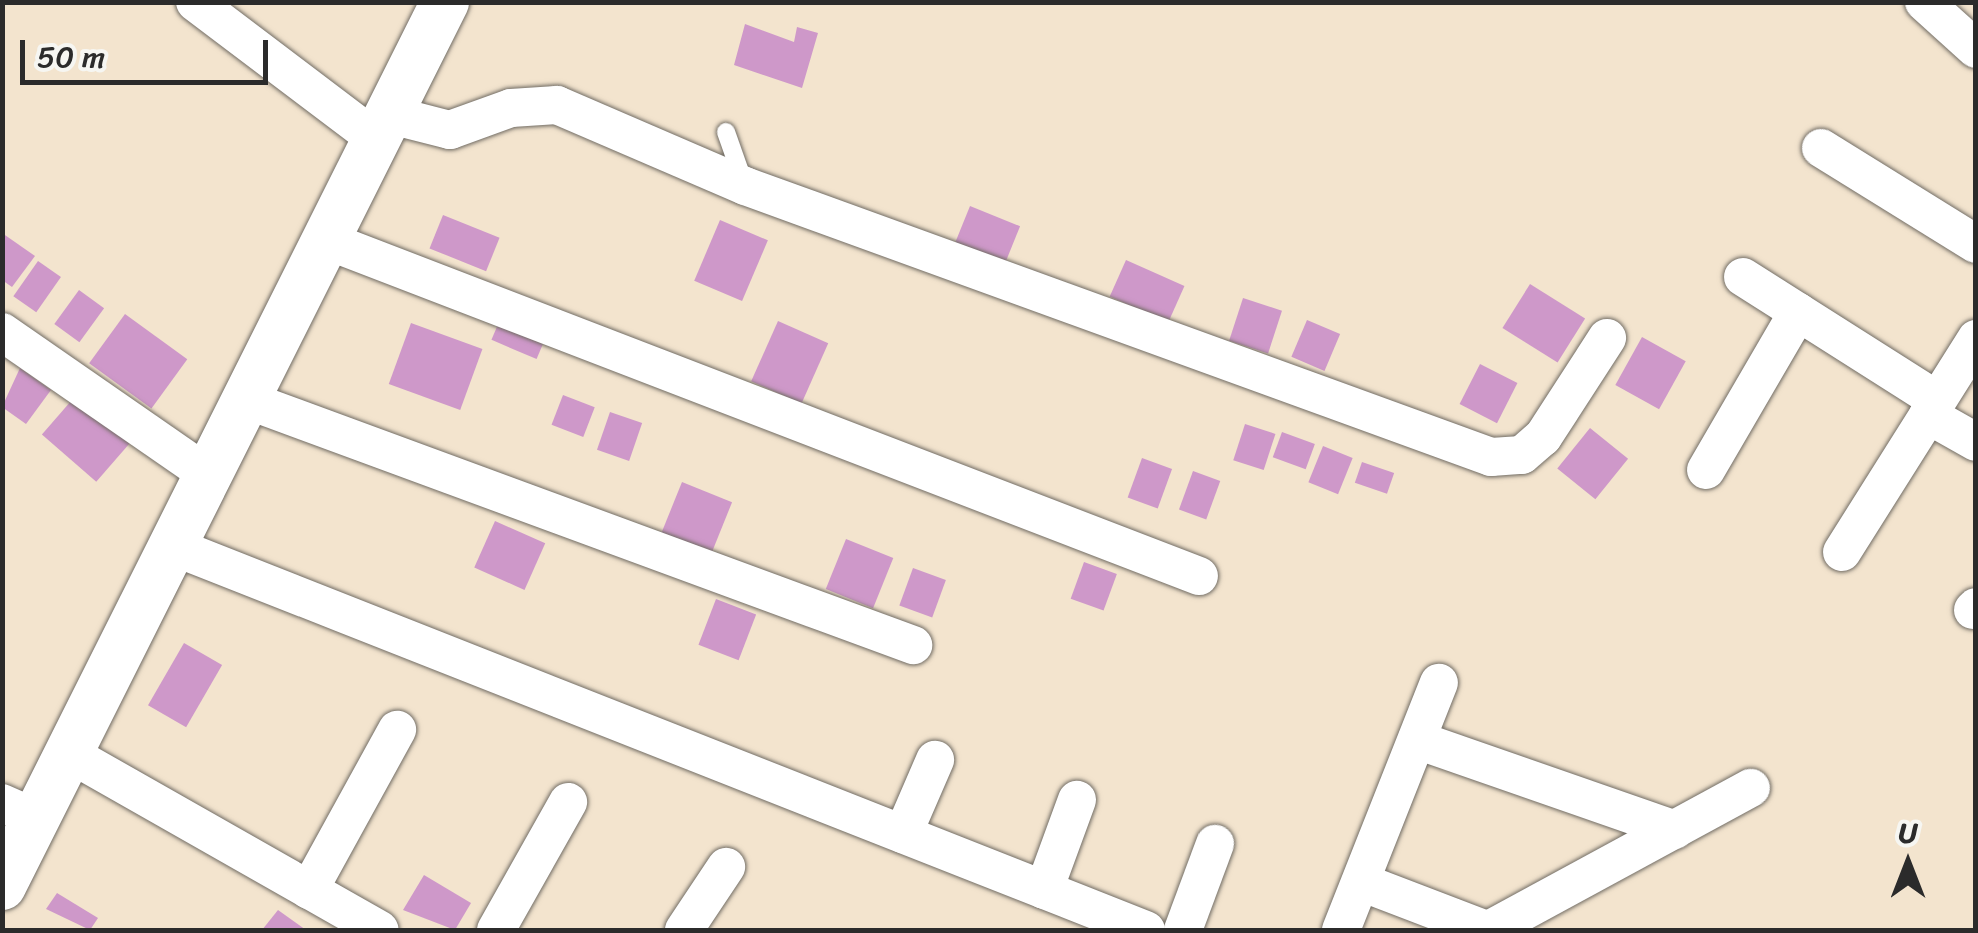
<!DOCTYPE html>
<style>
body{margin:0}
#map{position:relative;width:1978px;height:933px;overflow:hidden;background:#f3e4ce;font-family:Sriracha,sans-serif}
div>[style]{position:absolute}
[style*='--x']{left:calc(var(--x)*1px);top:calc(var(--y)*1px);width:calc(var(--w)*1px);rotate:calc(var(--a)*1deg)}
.building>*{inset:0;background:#ce98c9;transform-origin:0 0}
.roads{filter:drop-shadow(0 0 2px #716c64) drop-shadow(0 0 2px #716c64)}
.service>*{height:18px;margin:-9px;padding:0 9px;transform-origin:9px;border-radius:9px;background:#fff}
.minor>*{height:38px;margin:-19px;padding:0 19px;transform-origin:19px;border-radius:19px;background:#fff}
.tertiary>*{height:48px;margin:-24px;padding:0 24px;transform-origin:24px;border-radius:24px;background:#fff}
span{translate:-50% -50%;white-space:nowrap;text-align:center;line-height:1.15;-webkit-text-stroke:10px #f6f6f2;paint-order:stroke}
.frame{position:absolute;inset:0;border:5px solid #2b2b2b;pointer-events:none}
.north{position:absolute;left:1858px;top:813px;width:100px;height:100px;-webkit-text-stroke:8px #f6f6f2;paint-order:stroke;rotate:0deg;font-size:28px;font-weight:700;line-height:40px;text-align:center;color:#2b2b2b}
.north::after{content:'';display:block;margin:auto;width:35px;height:45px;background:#2b2b2b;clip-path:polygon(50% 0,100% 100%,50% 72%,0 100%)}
.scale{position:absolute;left:20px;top:40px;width:248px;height:45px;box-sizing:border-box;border:5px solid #2b2b2b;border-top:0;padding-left:12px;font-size:30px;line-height:35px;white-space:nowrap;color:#2b2b2b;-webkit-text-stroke:8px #f6f6f2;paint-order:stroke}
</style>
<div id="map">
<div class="building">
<div style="clip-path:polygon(745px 24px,794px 42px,797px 27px,818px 33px,802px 88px,734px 65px)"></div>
<div style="left:970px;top:206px;width:54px;height:40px;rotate:22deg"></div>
<div style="left:443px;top:215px;width:61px;height:36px;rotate:22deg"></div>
<div style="left:720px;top:220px;width:52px;height:66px;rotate:23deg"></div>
<div style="clip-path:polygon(2px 233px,35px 256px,12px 287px,2px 280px)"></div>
<div style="left:1126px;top:260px;width:64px;height:40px;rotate:24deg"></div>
<div style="left:38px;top:261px;width:28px;height:43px;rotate:35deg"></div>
<div style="left:1530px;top:284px;width:65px;height:52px;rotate:32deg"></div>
<div style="left:79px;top:290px;width:31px;height:42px;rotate:36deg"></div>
<div style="left:1243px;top:298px;width:41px;height:45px;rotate:18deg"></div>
<div style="left:125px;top:314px;width:77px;height:61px;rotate:36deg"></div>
<div style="left:502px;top:315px;width:49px;height:27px;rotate:23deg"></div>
<div style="left:1307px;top:320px;width:36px;height:40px;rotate:23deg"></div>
<div style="left:778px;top:321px;width:55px;height:66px;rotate:24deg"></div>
<div style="left:411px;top:323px;width:76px;height:65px;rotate:20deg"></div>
<div style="left:1642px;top:337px;width:50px;height:55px;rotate:29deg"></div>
<div style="left:1480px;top:364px;width:42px;height:45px;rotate:27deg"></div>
<div style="clip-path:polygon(20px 368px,51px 390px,26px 424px,2px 407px)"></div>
<div style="left:78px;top:393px;width:72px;height:55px;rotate:41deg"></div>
<div style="left:563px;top:395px;width:34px;height:32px;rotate:21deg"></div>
<div style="left:610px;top:412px;width:34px;height:40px;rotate:19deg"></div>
<div style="left:1245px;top:424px;width:32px;height:38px;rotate:18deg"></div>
<div style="left:1590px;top:428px;width:49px;height:52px;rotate:39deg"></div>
<div style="left:1282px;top:432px;width:35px;height:27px;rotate:20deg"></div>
<div style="left:1323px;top:446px;width:32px;height:39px;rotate:22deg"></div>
<div style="left:1142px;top:458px;width:32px;height:42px;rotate:20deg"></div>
<div style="left:1362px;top:462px;width:34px;height:22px;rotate:19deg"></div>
<div style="left:1193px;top:471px;width:29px;height:41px;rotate:20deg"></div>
<div style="left:682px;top:482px;width:54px;height:56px;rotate:22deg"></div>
<div style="left:495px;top:521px;width:55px;height:51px;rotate:24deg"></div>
<div style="left:846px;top:539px;width:51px;height:54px;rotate:22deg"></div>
<div style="left:1084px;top:562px;width:35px;height:39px;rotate:20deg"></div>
<div style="left:913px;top:568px;width:35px;height:40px;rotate:20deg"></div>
<div style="left:716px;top:599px;width:43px;height:49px;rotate:21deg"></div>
<div style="left:184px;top:643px;width:44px;height:72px;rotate:30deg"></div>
<div style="clip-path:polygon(424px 875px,471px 903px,455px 930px,403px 910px)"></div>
<div style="clip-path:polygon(57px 893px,98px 918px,90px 930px,46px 909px)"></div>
<div style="clip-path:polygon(278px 910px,306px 930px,262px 930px)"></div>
</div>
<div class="roads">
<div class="service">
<div style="--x:726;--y:132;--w:57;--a:70.6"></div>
</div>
<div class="minor">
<div style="--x:195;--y:2;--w:231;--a:37.1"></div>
<div style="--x:1924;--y:2;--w:70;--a:42.1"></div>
<div style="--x:391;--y:115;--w:61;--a:14.3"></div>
<div style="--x:450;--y:130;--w:65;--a:-19.8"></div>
<div style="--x:511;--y:108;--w:46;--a:-3.7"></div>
<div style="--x:557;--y:105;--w:205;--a:23.3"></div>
<div style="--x:745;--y:186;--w:794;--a:19.96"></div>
<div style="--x:1491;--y:457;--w:31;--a:-4"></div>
<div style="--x:1522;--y:455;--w:28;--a:-41"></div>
<div style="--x:1543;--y:437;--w:118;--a:-57.1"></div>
<div style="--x:1821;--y:148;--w:182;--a:31.8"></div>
<div style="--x:331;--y:242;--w:930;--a:21.05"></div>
<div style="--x:1743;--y:277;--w:230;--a:32.4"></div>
<div style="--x:2;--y:332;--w:249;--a:34.7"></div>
<div style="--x:247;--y:400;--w:710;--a:20.2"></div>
<div style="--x:1928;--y:415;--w:55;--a:29.4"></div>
<div style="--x:1706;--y:470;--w:183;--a:-59.8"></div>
<div style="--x:172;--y:546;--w:1047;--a:21.52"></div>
<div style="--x:1842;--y:552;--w:252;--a:-57.8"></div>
<div style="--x:1973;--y:610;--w:4;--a:-45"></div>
<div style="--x:1417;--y:740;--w:273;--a:19.2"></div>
<div style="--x:70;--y:754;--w:356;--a:29.6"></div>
<div style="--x:2;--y:803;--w:37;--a:24"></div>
<div style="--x:903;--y:834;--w:81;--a:-66.6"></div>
<div style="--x:1361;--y:882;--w:135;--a:20.9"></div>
<div style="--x:309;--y:890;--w:183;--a:-61.2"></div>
<div style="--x:1044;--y:890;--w:96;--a:-69.9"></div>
<div style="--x:496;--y:930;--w:147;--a:-60.6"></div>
<div style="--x:684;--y:930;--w:76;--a:-56.3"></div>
<div style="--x:1183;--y:930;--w:92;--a:-69.6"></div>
<div style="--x:1341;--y:930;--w:266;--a:-68.4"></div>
<div style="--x:1489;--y:930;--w:298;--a:-28.5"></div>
</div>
<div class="tertiary">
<div style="--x:2;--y:886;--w:989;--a:-63.38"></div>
</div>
</div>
<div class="frame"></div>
<div class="north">U</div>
<div class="scale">50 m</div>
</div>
